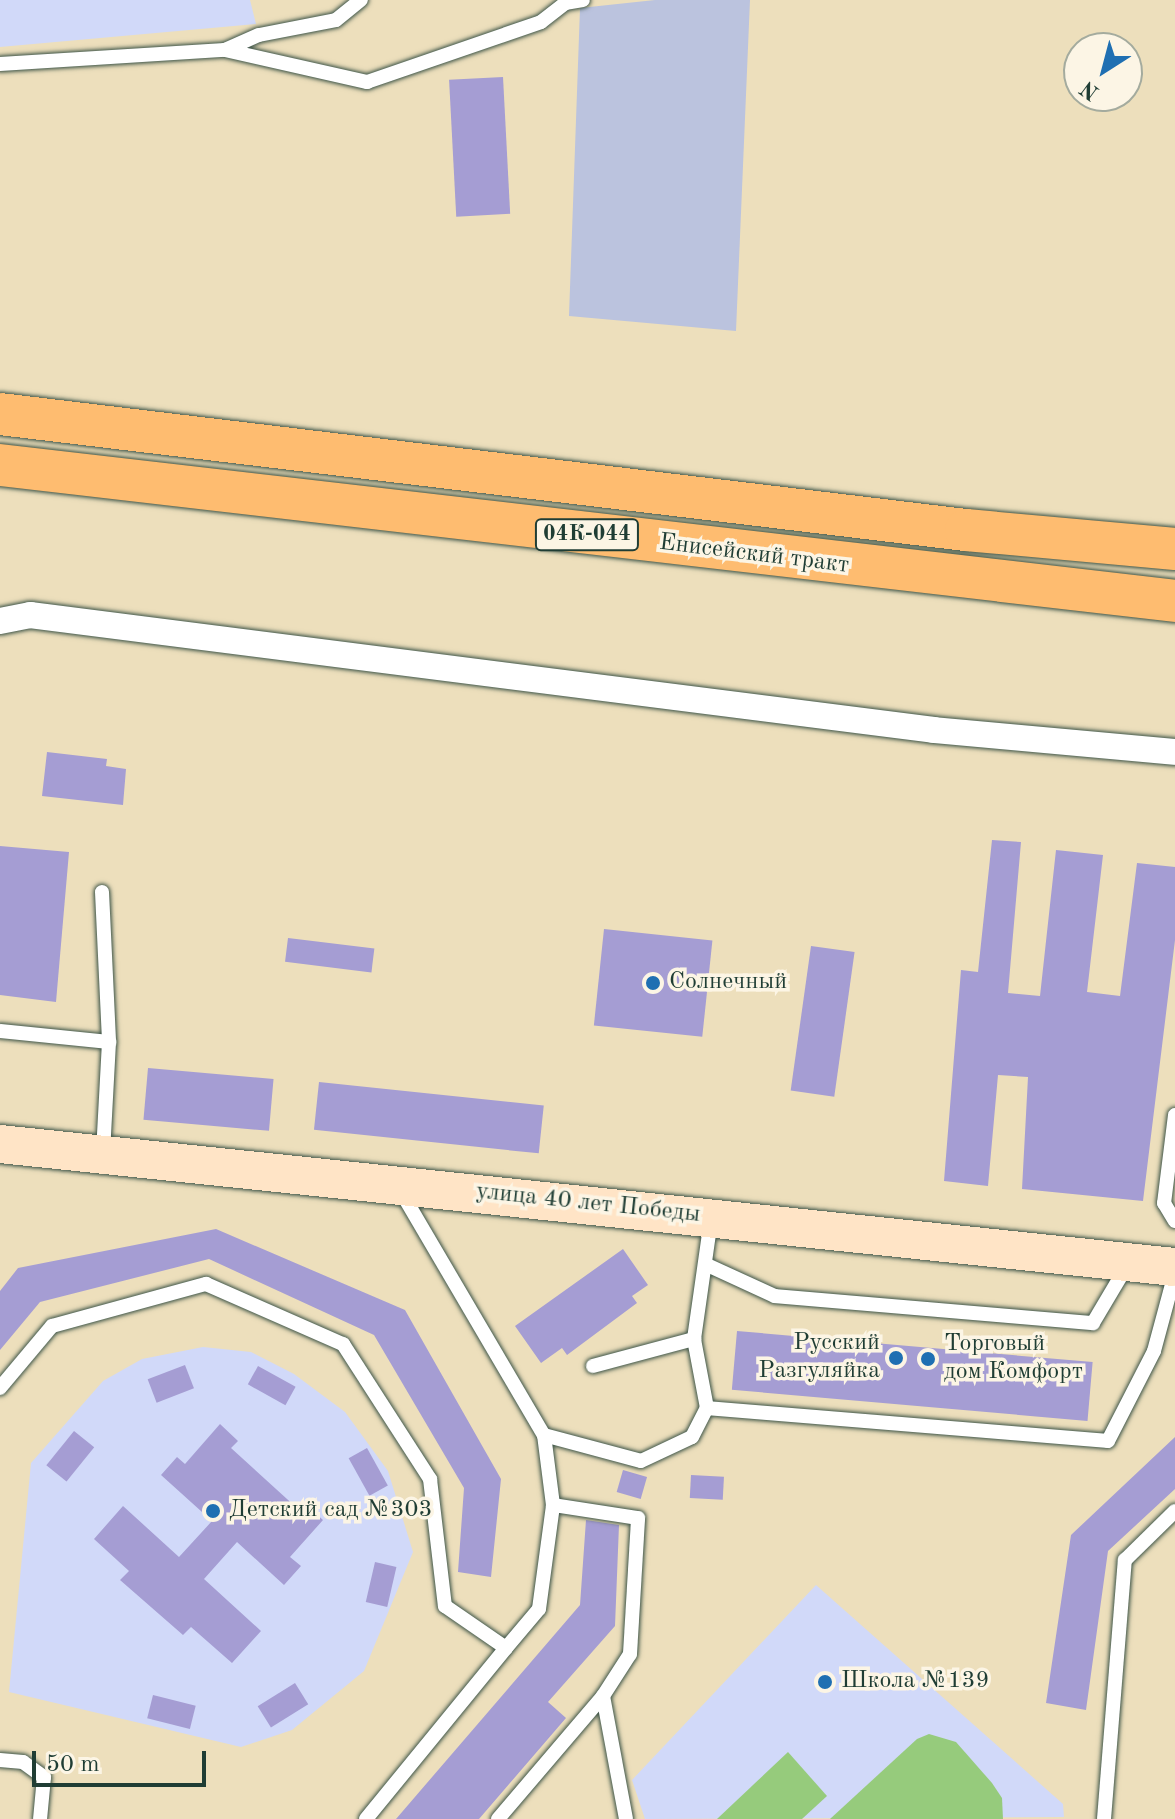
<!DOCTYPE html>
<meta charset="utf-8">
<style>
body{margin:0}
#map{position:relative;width:1175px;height:1819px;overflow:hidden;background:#eddfbc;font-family:"Old Standard TT",serif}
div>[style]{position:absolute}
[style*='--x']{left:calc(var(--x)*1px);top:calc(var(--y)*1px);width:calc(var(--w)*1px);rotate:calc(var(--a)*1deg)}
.built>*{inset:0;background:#d1d9f9}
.industrial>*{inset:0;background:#bbc3de}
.green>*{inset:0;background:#96cb7c}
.building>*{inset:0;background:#a59dd3;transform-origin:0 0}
.roads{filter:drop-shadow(0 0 2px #3e5548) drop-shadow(0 0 2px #3e5548)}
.lane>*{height:14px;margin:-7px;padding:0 7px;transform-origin:7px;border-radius:7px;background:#fff}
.street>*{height:26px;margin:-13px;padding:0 13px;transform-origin:13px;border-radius:13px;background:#fff}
.secondary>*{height:38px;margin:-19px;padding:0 19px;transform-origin:19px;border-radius:19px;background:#ffe4c6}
.primary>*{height:42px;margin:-21px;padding:0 21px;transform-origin:21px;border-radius:21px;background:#febc70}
.dots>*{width:22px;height:22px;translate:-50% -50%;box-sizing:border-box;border:4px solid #fcf5e5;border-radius:50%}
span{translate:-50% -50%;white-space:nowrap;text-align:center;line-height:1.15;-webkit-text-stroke:7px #fcf5e5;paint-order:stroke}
.shield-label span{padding:2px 6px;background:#fcf5e5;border:2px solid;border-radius:6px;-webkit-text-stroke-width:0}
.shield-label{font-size:22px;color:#1f3d34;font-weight:700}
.street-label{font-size:24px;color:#1f3d34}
.poi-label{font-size:24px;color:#1f3d34}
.left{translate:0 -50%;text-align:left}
.right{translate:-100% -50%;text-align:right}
.north{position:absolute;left:1063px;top:32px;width:80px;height:80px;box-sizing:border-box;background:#fcf5e5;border:2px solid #a4ab9e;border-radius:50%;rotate:216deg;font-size:22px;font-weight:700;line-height:32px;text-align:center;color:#1f3d34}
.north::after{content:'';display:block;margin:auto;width:28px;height:36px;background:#1f6fb2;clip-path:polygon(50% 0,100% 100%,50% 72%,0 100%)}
.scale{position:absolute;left:32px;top:1751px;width:174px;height:36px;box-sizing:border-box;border:4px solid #1f3d34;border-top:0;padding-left:10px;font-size:24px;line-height:28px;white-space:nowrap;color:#1f3d34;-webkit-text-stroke:6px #fcf5e5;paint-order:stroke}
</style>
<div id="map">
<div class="built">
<div style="clip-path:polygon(0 0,250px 0,256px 24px,0 47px)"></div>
<div style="clip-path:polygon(203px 1347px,251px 1352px,294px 1374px,345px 1412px,388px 1471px,413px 1552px,364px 1671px,292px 1730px,241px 1747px,9px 1692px,31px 1463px,103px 1381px,142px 1359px)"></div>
<div style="clip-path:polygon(816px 1585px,1063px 1804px,1064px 1817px,645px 1819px,632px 1780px)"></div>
</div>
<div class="industrial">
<div style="clip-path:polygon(655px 0,750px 0,736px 331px,569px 316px,580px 8px)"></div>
</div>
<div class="green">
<div style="clip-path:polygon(929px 1734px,956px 1742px,992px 1783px,1002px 1798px,1003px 1819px,830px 1819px,917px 1739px)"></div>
<div style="clip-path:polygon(788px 1752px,827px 1796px,802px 1819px,717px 1819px)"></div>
</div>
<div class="building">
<div style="left:503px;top:77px;width:137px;height:54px;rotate:87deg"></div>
<div style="clip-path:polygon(47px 752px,107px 759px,106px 766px,126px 769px,123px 805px,42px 796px)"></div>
<div style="clip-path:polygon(992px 840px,1021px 842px,1008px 993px,1040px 996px,1056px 850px,1103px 855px,1087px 992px,1120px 996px,1137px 863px,1175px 867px,1175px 940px,1143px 1201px,1022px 1189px,1028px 1077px,998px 1075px,988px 1186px,944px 1181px,961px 970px,978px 972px)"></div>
<div style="clip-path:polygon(0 846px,69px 852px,56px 1002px,0 995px)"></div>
<div style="left:604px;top:929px;width:109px;height:97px;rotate:6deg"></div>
<div style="left:288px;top:938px;width:87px;height:24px;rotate:7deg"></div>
<div style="left:811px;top:946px;width:44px;height:146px;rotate:8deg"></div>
<div style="left:148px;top:1068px;width:126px;height:52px;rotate:5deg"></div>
<div style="left:319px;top:1082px;width:226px;height:48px;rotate:6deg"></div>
<div style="clip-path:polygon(216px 1229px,405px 1310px,501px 1479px,491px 1577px,458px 1572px,464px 1488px,374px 1335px,209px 1259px,40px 1302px,0 1350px,0 1291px,18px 1268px)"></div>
<div style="clip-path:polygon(623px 1249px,648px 1285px,632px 1296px,637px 1303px,567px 1355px,562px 1348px,541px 1363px,515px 1326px)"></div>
<div style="left:737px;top:1331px;width:357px;height:59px;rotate:5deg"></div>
<div style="left:185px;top:1365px;width:25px;height:40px;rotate:69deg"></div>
<div style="left:258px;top:1366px;width:43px;height:21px;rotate:29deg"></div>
<div style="clip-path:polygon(220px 1424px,238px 1441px,231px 1448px,298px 1509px,304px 1503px,323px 1520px,290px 1557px,301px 1566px,284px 1585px,237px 1542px,204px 1579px,261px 1631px,232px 1663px,191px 1627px,183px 1635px,120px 1580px,129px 1571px,94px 1539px,123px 1506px,179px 1557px,212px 1521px,161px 1475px,177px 1457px,185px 1464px)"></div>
<div style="left:74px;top:1431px;width:26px;height:44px;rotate:39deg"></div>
<div style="clip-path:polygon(1175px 1437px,1175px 1489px,1108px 1551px,1086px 1710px,1046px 1703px,1071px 1535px)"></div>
<div style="left:367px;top:1448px;width:43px;height:21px;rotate:61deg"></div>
<div style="left:623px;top:1470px;width:25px;height:23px;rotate:16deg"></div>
<div style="left:691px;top:1475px;width:33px;height:23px;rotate:3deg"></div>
<div style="clip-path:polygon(586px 1520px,619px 1525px,615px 1626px,548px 1702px,566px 1718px,479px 1819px,396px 1819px,580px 1605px)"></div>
<div style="left:375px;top:1562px;width:22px;height:41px;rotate:13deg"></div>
<div style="left:295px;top:1683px;width:25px;height:44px;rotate:58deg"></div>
<div style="left:153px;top:1695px;width:44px;height:24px;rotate:14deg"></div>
</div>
<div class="roads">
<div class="lane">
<div style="--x:225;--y:50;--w:37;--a:-24"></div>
<div style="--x:259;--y:35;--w:78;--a:-11"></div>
<div style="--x:336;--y:20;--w:32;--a:-39"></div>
<div style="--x:0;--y:64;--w:225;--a:-3.6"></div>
<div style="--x:225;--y:50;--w:146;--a:12.7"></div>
<div style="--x:367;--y:82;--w:184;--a:-19"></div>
<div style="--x:541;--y:22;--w:31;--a:-38"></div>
<div style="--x:565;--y:3;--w:18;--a:-9"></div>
<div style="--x:102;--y:892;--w:150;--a:87.3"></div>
<div style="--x:109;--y:1042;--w:110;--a:93.1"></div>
<div style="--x:0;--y:1031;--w:110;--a:5.8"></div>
<div style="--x:1175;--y:1115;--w:89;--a:97.1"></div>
<div style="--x:1164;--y:1203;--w:21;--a:59"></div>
<div style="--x:400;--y:1190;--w:284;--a:59.6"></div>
<div style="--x:544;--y:1435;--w:100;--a:15"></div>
<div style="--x:641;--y:1461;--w:56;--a:-25.2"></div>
<div style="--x:692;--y:1437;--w:33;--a:-63"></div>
<div style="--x:707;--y:1408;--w:70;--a:-100.7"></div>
<div style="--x:694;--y:1339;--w:120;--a:-81.9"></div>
<div style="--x:705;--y:1264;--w:77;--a:24.6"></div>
<div style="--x:775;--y:1296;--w:319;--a:4.9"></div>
<div style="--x:1093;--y:1323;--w:69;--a:-59.3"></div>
<div style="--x:593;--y:1366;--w:105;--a:-15"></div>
<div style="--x:0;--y:1388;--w:81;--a:-50"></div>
<div style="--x:52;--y:1326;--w:160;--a:-15.3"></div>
<div style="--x:206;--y:1284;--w:150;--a:23.7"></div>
<div style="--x:343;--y:1344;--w:161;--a:57.2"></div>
<div style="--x:430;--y:1479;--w:128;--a:83.3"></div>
<div style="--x:445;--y:1606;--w:74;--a:34.5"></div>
<div style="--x:506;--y:1648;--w:51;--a:-49.8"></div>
<div style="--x:539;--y:1609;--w:105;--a:-82.3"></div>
<div style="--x:553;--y:1505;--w:71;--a:-97.3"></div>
<div style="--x:707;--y:1408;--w:402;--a:4.7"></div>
<div style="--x:1108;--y:1441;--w:101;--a:-62.9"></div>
<div style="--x:1154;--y:1351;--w:81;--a:-74.9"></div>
<div style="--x:603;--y:1696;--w:125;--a:79.4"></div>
<div style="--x:0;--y:1760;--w:23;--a:5"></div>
<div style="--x:23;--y:1762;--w:26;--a:36"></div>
<div style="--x:44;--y:1777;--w:42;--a:95.4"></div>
<div style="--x:366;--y:1819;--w:221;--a:-50.7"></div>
<div style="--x:498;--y:1819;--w:162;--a:-49.5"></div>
<div style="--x:603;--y:1696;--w:50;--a:-57.3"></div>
<div style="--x:630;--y:1654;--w:136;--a:-86.6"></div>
<div style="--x:638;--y:1518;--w:86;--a:-171.3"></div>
<div style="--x:1104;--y:1819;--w:260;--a:-85.4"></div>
<div style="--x:1125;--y:1560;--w:70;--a:-44.4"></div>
</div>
<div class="street">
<div style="--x:0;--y:621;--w:31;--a:-11"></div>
<div style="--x:30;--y:615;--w:911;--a:7.25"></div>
<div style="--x:934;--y:730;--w:242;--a:5.2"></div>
</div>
<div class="secondary">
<div style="--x:0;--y:1144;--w:1181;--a:5.98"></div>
</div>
<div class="primary">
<div style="--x:0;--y:414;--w:973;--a:6.85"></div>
<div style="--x:966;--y:530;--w:210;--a:5.2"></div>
<div style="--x:0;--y:465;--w:1183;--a:6.6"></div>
</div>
</div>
<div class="dots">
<div style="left:653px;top:983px;background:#1f6fb2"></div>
<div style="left:896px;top:1358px;background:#1f6fb2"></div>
<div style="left:928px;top:1359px;background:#1f6fb2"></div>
<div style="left:213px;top:1511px;background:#1f6fb2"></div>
<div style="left:825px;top:1682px;background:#1f6fb2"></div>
</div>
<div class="shield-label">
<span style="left:587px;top:535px">04К-044</span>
</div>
<div class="street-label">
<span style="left:754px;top:555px;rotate:7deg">Енисейский тракт</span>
<span style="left:588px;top:1204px;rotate:6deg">улица 40 лет Победы</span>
</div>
<div class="poi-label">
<span class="left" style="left:669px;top:983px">Солнечный</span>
<span class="right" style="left:880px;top:1358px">Русский<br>Разгуляйка</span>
<span class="left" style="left:944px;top:1359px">Торговый<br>дом Комфорт</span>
<span class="left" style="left:229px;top:1511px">Детский сад №303</span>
<span class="left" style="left:841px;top:1682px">Школа №139</span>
</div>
<div class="north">N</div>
<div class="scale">50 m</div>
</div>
